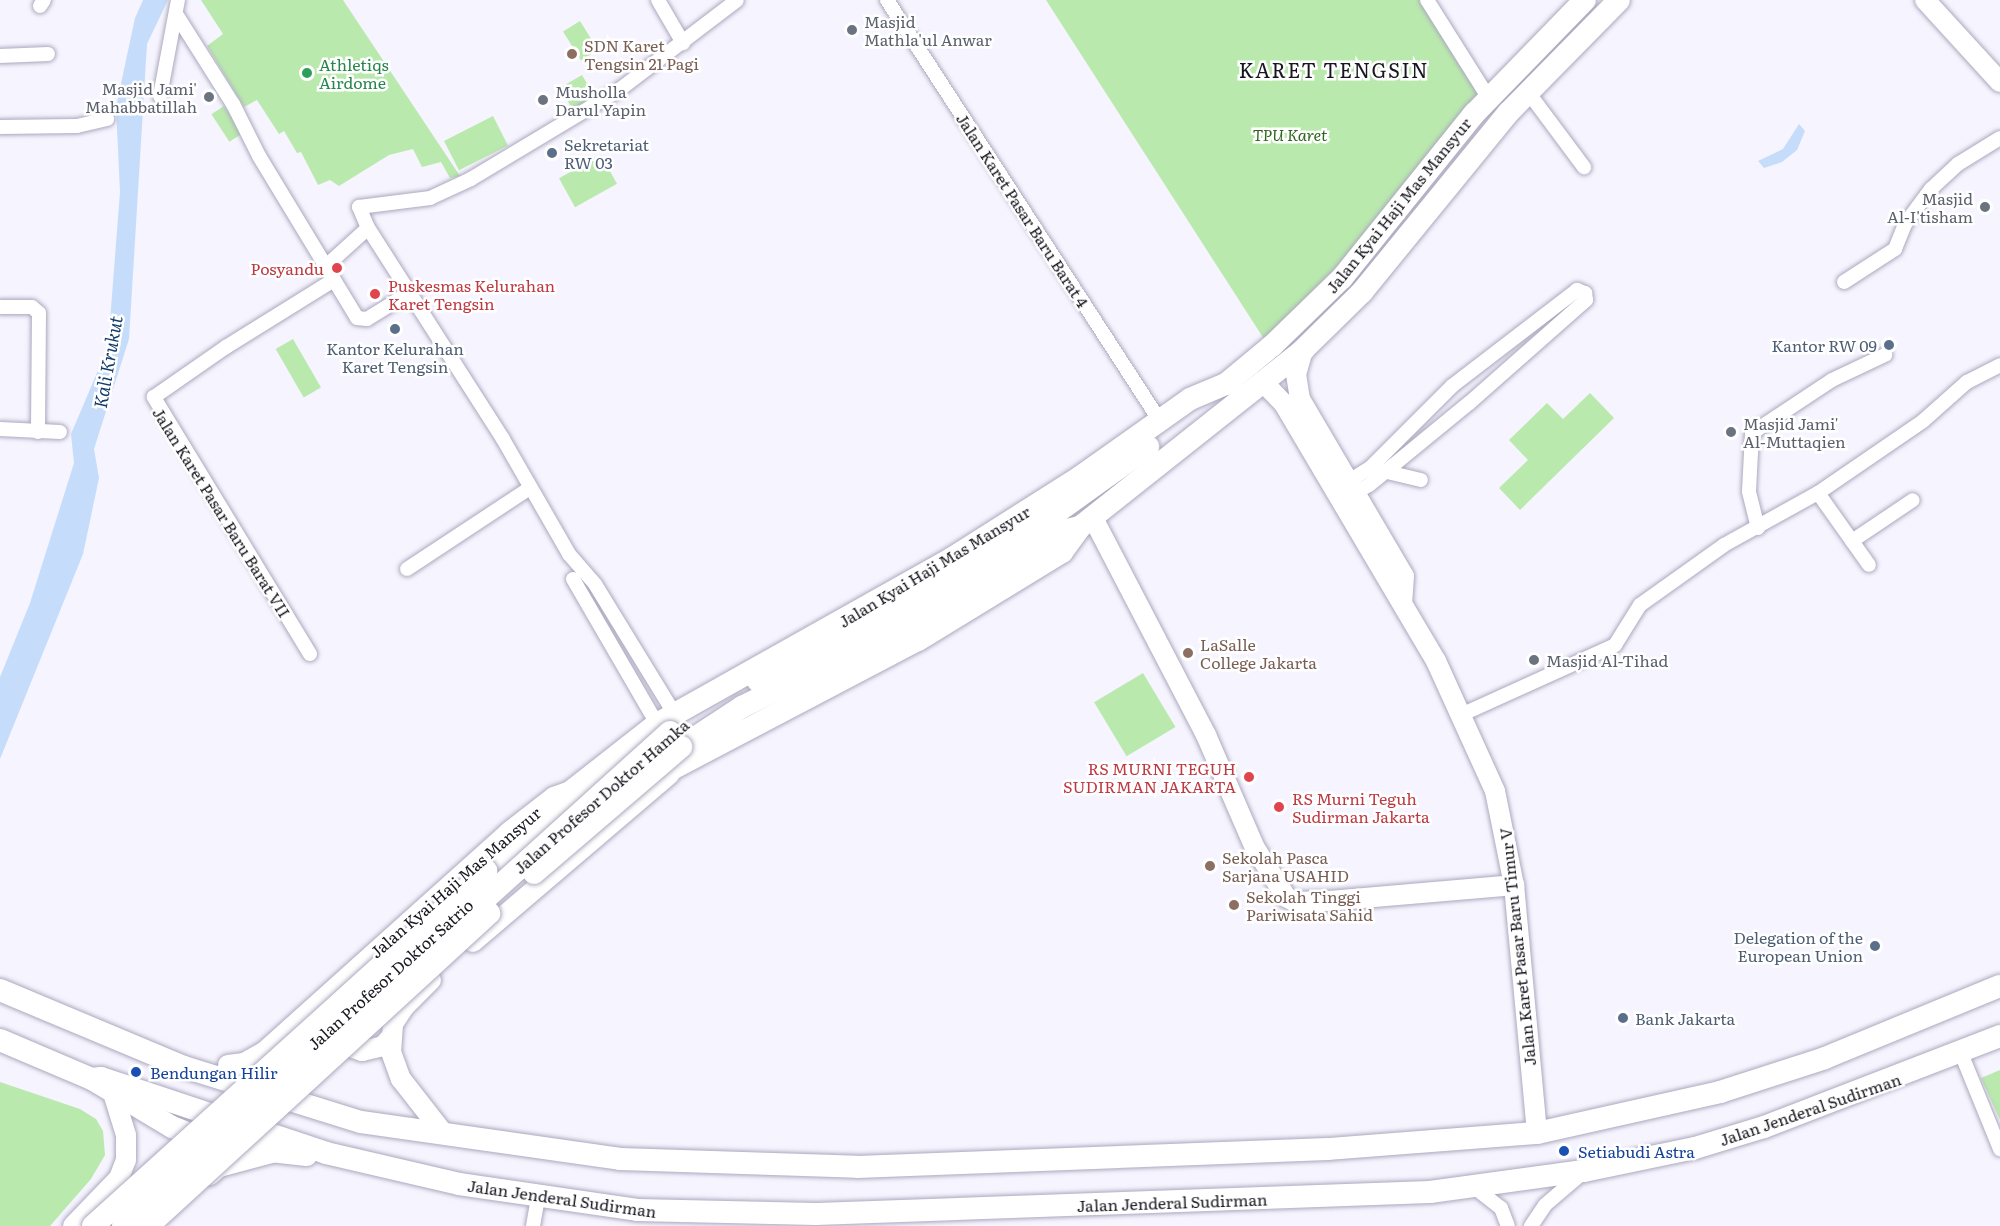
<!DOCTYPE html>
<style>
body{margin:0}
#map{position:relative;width:2000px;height:1226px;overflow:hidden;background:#f6f4fe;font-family:Literata,serif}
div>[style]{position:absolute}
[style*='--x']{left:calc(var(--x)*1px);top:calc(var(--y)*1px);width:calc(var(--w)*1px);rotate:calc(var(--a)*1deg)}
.green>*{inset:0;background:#bae9ae;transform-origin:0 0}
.water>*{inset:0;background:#c5ddfa}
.roads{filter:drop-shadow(0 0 2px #aba8be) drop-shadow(0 0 2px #aba8be)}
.street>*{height:14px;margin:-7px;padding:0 7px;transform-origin:7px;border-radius:7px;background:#fff}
.secondary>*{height:20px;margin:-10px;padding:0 10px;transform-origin:10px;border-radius:10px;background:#fff}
.primary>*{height:22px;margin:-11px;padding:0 11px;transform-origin:11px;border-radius:11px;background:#fff}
.bridges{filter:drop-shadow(0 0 2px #aba8be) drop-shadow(0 0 2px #aba8be)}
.primary-bridge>*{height:22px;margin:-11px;padding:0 11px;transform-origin:11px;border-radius:11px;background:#fff}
.dots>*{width:16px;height:16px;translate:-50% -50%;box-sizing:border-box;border:3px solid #fff;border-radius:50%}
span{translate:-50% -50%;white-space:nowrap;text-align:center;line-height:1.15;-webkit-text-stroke:5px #fff;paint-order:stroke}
.worship-label{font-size:16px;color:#5b616d}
.left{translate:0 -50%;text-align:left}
.right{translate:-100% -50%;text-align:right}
.education-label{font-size:16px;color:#785e54}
.leisure-label{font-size:16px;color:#27864d}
.park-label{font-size:16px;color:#2c651c;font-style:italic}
.service-label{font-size:16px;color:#4e5e75}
.street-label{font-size:16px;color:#18161e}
.health-label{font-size:16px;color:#be3a42}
.transit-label{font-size:16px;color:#164399}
.water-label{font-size:18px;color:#133c69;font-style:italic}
.quarter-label{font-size:20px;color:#18161e;letter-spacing:1.5px}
</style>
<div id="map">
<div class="green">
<div style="clip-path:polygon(201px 0,343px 0,460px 176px,450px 178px,441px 162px,422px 167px,413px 149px,389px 155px,339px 186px,330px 180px,318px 185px,301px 152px,297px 153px,284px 131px,279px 134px,257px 100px,244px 107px,207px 46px,223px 34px)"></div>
<div style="clip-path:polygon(1046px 0,1433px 0,1494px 102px,1394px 216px,1264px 339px)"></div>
<div style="left:580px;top:21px;width:34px;height:20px;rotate:58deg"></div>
<div style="left:582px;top:75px;width:14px;height:26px;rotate:60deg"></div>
<div style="left:590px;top:88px;width:13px;height:26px;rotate:58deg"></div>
<div style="left:224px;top:106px;width:33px;height:15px;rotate:57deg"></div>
<div style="left:493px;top:116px;width:33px;height:55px;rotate:63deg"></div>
<div style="left:601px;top:155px;width:33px;height:48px;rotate:61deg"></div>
<div style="left:293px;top:339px;width:56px;height:20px;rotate:60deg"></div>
<div style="clip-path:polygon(1590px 393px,1614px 418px,1520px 510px,1499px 488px,1528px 460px,1509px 440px,1547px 403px,1563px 419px)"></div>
<div style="left:1143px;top:673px;width:63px;height:57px;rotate:59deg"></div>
<div style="clip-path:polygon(2000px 1070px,2000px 1120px,1981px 1078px)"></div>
<div style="clip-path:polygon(0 1082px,80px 1109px,96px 1119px,103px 1131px,105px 1155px,91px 1179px,50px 1226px,0 1226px)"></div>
</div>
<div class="water">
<div style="clip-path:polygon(143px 0,168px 0,147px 44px,129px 339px,94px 449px,99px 478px,83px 554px,0 759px,0 677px,30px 603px,74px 463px,71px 434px,108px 347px,120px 192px,116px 107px,135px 18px)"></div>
<div style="clip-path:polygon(1799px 124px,1805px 131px,1797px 150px,1782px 162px,1764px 168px,1758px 161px,1783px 149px)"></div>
</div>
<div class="roads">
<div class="street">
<div style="--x:658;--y:0;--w:50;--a:59.8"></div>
<div style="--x:887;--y:0;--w:502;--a:57.04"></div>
<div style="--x:1427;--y:0;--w:115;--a:57.8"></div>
<div style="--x:40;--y:6;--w:7;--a:-56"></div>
<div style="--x:176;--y:14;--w:107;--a:57.7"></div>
<div style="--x:233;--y:104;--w:58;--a:63.4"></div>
<div style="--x:259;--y:156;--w:189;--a:58.8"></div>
<div style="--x:357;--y:318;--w:10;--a:6"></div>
<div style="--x:367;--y:319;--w:49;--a:-31.8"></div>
<div style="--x:0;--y:56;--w:48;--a:-2.4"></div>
<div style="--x:1528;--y:92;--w:94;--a:53.3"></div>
<div style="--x:160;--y:96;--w:98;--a:-79.4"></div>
<div style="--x:0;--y:127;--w:77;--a:-0.7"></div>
<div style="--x:77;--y:126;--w:31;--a:-13"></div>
<div style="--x:325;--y:267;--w:58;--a:-42.2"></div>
<div style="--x:1844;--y:282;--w:61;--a:-32.9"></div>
<div style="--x:1895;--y:249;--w:27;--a:-68"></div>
<div style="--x:1905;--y:224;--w:44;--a:-53.4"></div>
<div style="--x:1931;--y:189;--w:37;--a:-43"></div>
<div style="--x:1958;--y:164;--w:49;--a:-31.8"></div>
<div style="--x:0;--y:307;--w:32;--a:0"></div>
<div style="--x:32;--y:307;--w:9;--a:41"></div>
<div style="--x:39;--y:313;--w:119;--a:90.5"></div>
<div style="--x:0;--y:429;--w:60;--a:2.9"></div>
<div style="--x:1379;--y:470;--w:43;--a:13.4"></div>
<div style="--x:1341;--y:486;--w:36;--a:-32"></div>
<div style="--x:1371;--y:467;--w:115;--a:-45"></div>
<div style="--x:1452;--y:386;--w:158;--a:-37.5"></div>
<div style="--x:1577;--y:290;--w:9;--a:21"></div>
<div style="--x:1585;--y:293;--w:7;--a:82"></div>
<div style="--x:1586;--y:300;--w:156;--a:138.6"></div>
<div style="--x:1469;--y:403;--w:129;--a:140.6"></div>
<div style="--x:1369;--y:485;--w:24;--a:150"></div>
<div style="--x:1818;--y:493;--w:88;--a:54.7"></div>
<div style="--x:1758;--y:528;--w:38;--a:-104"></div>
<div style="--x:1749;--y:491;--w:58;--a:-87"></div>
<div style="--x:1752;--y:433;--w:96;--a:-33.5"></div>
<div style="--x:1832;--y:380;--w:59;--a:-25.3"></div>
<div style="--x:1852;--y:541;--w:73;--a:-33.9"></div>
<div style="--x:407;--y:569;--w:147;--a:-33.4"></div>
<div style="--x:573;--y:579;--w:168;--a:59.9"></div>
<div style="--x:310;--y:654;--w:301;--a:-121.3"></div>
<div style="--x:154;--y:397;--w:88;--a:-34.8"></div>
<div style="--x:226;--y:347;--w:125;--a:-31.9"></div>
<div style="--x:674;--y:713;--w:151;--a:-121.5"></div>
<div style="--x:595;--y:584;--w:40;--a:-131"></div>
<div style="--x:569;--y:554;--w:133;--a:-119.9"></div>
<div style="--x:503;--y:439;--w:250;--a:-122.6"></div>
<div style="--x:368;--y:228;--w:23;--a:-113"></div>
<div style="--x:359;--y:207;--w:72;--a:-7.2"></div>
<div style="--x:430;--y:198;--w:45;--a:-24.9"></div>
<div style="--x:471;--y:179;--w:173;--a:-31"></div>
<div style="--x:619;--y:90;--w:148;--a:-37.3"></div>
<div style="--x:1463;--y:714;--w:167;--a:-24.4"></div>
<div style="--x:1615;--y:645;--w:47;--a:-58"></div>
<div style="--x:1640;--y:605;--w:103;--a:-35.5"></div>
<div style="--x:1724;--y:545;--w:107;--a:-29"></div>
<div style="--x:1818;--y:493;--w:127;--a:-34.4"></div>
<div style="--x:1923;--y:421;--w:59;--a:-41.6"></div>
<div style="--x:1967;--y:382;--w:37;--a:-27"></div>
<div style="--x:1961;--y:1053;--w:104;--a:67.9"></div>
<div style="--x:1474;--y:1187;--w:34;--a:38"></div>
<div style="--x:1501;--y:1208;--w:19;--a:69"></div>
<div style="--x:533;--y:1226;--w:28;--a:-80"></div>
<div style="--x:1531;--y:1226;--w:25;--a:-56"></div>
<div style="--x:1545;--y:1205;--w:46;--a:-40.6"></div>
</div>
<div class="secondary">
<div style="--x:1925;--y:0;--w:111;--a:47.6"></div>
<div style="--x:1303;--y:350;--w:25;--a:106"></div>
<div style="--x:1296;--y:374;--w:25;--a:81"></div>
<div style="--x:1300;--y:399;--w:205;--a:59.6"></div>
<div style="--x:1404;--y:576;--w:26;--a:94"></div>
<div style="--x:1263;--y:382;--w:30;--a:46"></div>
<div style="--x:1284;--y:404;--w:299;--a:59.4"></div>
<div style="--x:1436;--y:661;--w:143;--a:65.6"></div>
<div style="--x:1495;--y:791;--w:96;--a:78.6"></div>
<div style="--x:1514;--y:885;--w:249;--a:84.7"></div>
<div style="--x:1093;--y:518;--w:245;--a:62.5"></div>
<div style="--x:1206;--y:735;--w:123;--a:66.6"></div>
<div style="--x:1255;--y:848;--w:58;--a:57.7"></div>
<div style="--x:1286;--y:897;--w:10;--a:29"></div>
<div style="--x:1295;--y:902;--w:33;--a:-2"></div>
<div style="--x:1328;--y:901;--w:187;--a:-4.9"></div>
<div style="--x:473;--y:942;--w:259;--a:-40.5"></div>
<div style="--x:431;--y:980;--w:38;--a:135"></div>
<div style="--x:404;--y:1007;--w:20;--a:123"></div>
<div style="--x:393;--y:1024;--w:28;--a:94"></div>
<div style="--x:391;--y:1052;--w:29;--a:70"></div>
<div style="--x:401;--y:1079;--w:70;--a:52"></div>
<div style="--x:333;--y:1041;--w:31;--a:19"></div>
<div style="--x:362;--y:1051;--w:22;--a:-13"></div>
<div style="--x:383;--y:1046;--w:11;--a:-49"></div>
<div style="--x:228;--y:1065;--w:16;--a:-7"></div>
<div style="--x:244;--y:1063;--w:23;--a:-29"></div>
<div style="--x:264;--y:1052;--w:329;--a:-41.9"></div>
<div style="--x:509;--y:832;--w:57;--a:-37.9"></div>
<div style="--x:554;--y:797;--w:20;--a:-20"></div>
<div style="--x:210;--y:1175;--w:12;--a:-42"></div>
<div style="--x:219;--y:1167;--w:55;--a:-14.8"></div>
<div style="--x:73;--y:1226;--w:66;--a:-46.2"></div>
<div style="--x:119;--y:1178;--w:19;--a:-69"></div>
<div style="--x:126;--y:1160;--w:25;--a:-90"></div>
<div style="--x:126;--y:1135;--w:44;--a:-107.2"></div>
</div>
<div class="primary">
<div style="--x:758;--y:681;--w:177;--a:-27.3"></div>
<div style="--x:915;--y:600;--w:126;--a:-30.4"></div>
<div style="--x:1024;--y:536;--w:153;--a:-35.7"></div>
<div style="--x:681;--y:747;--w:73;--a:-33.3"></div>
<div style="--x:742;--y:707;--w:191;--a:-26.4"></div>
<div style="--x:913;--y:622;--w:179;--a:-30.9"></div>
<div style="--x:1067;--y:530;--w:13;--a:-13"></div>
<div style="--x:651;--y:780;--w:301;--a:-27.7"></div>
<div style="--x:918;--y:640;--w:169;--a:-31.4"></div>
<div style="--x:1062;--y:552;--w:31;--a:-54"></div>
<div style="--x:1080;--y:527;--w:285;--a:-38.4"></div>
<div style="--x:1303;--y:350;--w:83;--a:-44.5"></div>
<div style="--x:1362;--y:292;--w:231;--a:-50.8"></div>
<div style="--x:1508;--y:113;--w:158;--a:-45.5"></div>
<div style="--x:486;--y:871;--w:93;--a:-40.2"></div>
<div style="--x:557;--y:811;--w:26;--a:-53"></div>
<div style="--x:573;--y:790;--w:107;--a:-38.2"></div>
<div style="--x:657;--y:724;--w:337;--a:-29.3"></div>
<div style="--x:951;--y:559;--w:153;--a:-32.4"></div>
<div style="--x:1080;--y:477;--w:135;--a:-35.3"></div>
<div style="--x:1190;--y:399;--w:39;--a:-23"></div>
<div style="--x:1226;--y:384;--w:61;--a:-39.7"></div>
<div style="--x:1273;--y:345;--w:96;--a:-44.2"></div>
<div style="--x:1342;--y:278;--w:211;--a:-51.2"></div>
<div style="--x:1474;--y:114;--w:159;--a:-45.8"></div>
<div style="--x:0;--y:990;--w:199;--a:22.7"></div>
<div style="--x:184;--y:1067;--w:185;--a:17.3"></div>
<div style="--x:361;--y:1122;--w:262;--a:8.1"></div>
<div style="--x:620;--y:1159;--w:237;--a:1.9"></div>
<div style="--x:857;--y:1167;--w:471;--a:-2.2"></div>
<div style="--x:1328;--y:1149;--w:210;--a:-4.4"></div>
<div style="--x:1537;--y:1133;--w:188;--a:-12.6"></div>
<div style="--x:1720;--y:1092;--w:110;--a:-17.9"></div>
<div style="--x:1825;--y:1058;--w:189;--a:-22.4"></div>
<div style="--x:0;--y:1040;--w:100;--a:23"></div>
<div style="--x:92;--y:1079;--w:93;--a:31"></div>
<div style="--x:172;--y:1127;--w:48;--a:21.8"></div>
<div style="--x:217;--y:1145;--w:90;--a:6.4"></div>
<div style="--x:92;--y:1079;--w:9;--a:-6"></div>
<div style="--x:101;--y:1078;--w:237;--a:18.4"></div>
<div style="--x:326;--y:1153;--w:137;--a:13.1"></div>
<div style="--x:459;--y:1184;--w:180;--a:8.3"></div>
<div style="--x:637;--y:1210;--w:179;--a:1.3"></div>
<div style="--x:816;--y:1214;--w:614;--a:-2.05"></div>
<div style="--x:1430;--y:1192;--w:155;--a:-7.8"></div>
<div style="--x:1584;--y:1171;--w:113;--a:-11.7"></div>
<div style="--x:1695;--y:1148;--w:72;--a:-16.9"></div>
<div style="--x:1764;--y:1127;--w:253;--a:-21.1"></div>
</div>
</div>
<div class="bridges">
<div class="primary-bridge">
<div style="--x:534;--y:873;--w:194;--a:-40.6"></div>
<div style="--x:93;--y:1226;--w:530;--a:-42.09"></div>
<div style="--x:123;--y:1226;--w:737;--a:-42.09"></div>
<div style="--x:148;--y:1226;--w:463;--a:-42.5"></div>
</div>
</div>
<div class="dots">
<div style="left:852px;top:30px;background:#6b7280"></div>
<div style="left:572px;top:54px;background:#8d6e63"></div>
<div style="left:307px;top:73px;background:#2e9e5b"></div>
<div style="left:209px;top:97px;background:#6b7280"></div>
<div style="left:543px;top:100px;background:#6b7280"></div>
<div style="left:552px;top:153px;background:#5c6f8a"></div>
<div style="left:1985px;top:207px;background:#6b7280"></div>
<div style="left:337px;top:268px;background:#e0444e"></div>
<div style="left:375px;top:294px;background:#e0444e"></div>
<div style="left:395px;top:329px;background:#5c6f8a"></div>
<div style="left:1889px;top:345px;background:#5c6f8a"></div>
<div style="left:1731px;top:432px;background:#6b7280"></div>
<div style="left:1188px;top:653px;background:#8d6e63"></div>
<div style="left:1534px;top:660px;background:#6b7280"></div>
<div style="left:1249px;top:777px;background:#e0444e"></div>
<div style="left:1279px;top:807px;background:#e0444e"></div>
<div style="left:1210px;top:866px;background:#8d6e63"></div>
<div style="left:1234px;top:905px;background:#8d6e63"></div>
<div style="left:1875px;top:946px;background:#5c6f8a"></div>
<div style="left:1623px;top:1018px;background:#5c6f8a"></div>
<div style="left:136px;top:1072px;background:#1a4fb4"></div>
<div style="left:1564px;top:1151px;background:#1a4fb4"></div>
</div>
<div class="worship-label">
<span class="left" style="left:864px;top:30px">Masjid<br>Mathla'ul Anwar</span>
<span class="right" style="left:197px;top:97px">Masjid Jami'<br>Mahabbatillah</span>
<span class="left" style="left:555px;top:100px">Musholla<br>Darul Yapin</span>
<span class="right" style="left:1973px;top:207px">Masjid<br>Al-I'tisham</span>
<span class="left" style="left:1743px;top:432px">Masjid Jami'<br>Al-Muttaqien</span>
<span class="left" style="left:1546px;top:660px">Masjid Al-Tihad</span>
</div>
<div class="education-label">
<span class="left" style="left:584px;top:54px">SDN Karet<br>Tengsin 21 Pagi</span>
<span class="left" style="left:1200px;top:653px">LaSalle<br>College Jakarta</span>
<span class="left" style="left:1222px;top:866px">Sekolah Pasca<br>Sarjana USAHID</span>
<span class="left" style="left:1246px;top:905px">Sekolah Tinggi<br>Pariwisata Sahid</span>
</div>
<div class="leisure-label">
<span class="left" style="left:319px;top:73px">Athletiqs<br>Airdome</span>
</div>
<div class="park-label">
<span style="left:1290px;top:134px">TPU Karet</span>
</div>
<div class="service-label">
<span class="left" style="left:564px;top:153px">Sekretariat<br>RW 03</span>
<span class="right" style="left:1877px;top:345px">Kantor RW 09</span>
<span style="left:395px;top:357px">Kantor Kelurahan<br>Karet Tengsin</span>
<span class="right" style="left:1863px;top:946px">Delegation of the<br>European Union</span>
<span class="left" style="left:1635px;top:1018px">Bank Jakarta</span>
</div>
<div class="street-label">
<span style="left:1398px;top:205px;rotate:-51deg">Jalan Kyai Haji Mas Mansyur</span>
<span style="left:1023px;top:210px;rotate:57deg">Jalan Karet Pasar Baru Barat 4</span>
<span style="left:222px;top:512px;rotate:58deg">Jalan Karet Pasar Baru Barat VII</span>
<span style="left:934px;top:566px;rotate:-31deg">Jalan Kyai Haji Mas Mansyur</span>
<span style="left:601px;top:796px;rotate:-41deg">Jalan Profesor Doktor Hamka</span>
<span style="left:455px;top:882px;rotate:-41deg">Jalan Kyai Haji Mas Mansyur</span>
<span style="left:1517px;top:947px;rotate:-96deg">Jalan Karet Pasar Baru Timur V</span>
<span style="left:390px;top:974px;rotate:-42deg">Jalan Profesor Doktor Satrio</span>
<span style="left:1810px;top:1109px;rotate:-19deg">Jalan Jenderal Sudirman</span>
<span style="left:562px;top:1198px;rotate:8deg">Jalan Jenderal Sudirman</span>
<span style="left:1172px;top:1202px;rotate:-2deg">Jalan Jenderal Sudirman</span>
</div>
<div class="health-label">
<span class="right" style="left:324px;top:268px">Posyandu</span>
<span class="left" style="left:388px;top:294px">Puskesmas Kelurahan<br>Karet Tengsin</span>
<span class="right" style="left:1236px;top:777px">RS MURNI TEGUH<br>SUDIRMAN JAKARTA</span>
<span class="left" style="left:1292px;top:807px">RS Murni Teguh<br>Sudirman Jakarta</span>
</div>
<div class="transit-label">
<span class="left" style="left:150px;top:1072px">Bendungan Hilir</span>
<span class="left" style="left:1578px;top:1151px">Setiabudi Astra</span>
</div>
<div class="water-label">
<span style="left:108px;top:362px;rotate:-80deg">Kali Krukut</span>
</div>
<div class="quarter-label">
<span style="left:1334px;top:69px">KARET TENGSIN</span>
</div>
</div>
